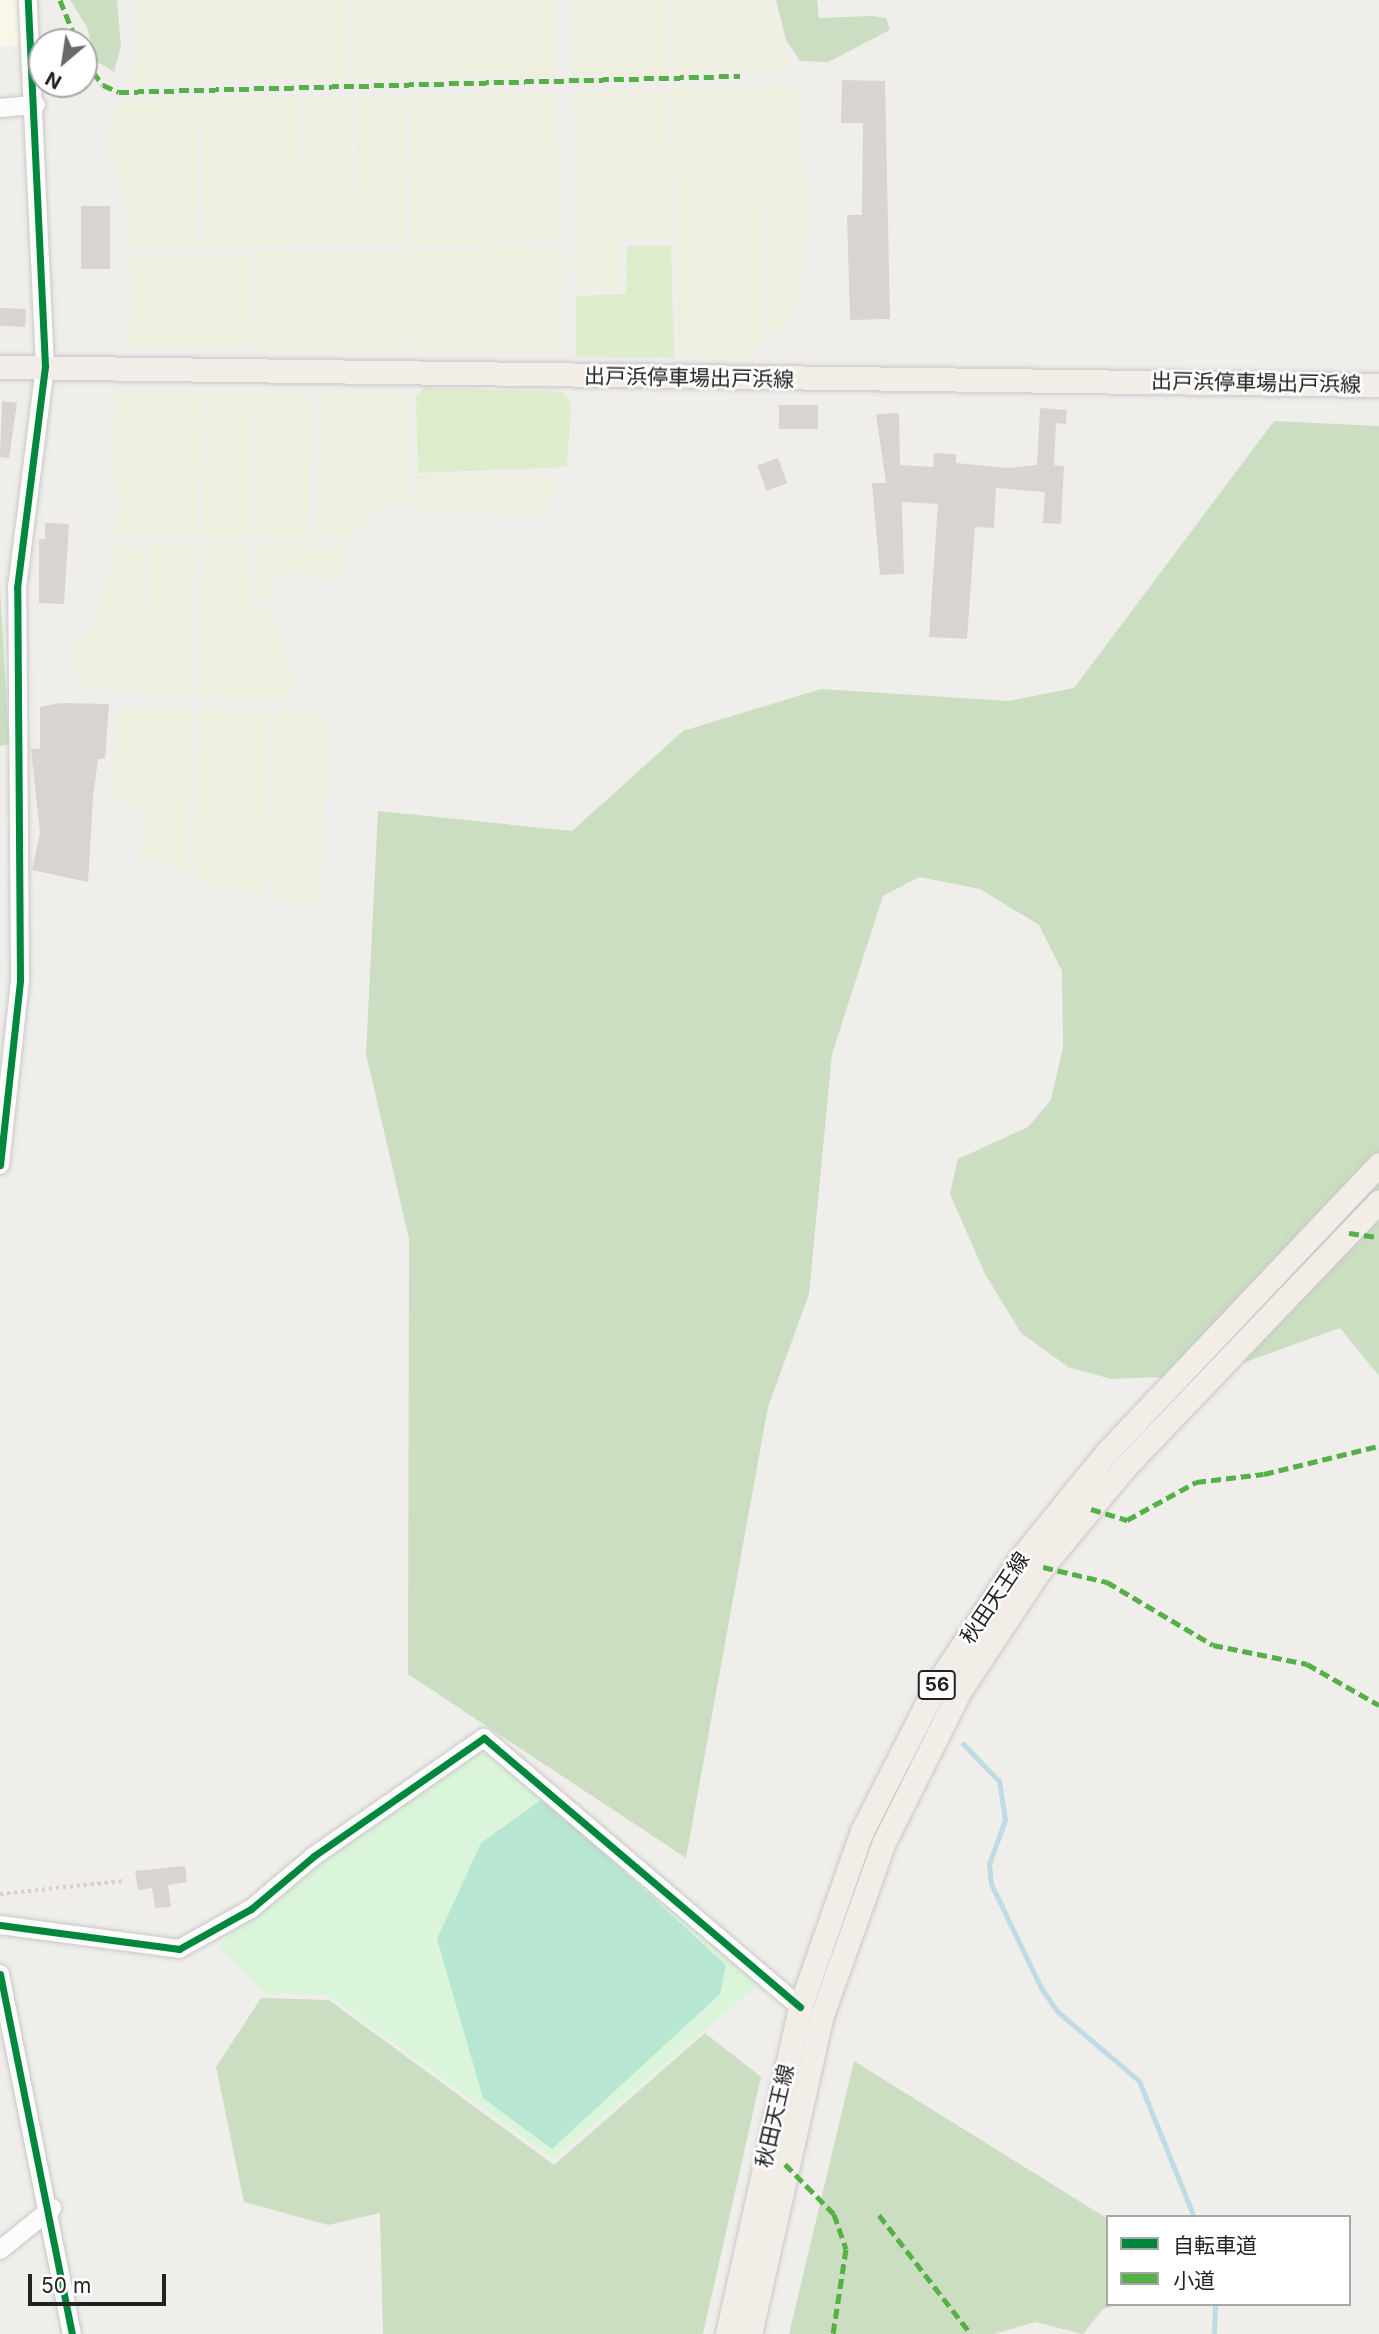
<!DOCTYPE html>
<meta charset="utf-8">
<style>
body{margin:0}
#map{position:relative;width:1379px;height:2334px;overflow:hidden;background:#f0eeeb;font-family:Inter,"Noto Sans JP",sans-serif}
div>[style]{position:absolute}
[style*='--x']{left:calc(var(--x)*1px);top:calc(var(--y)*1px);width:calc(var(--w)*1px);rotate:calc(var(--a)*1deg)}
.education>*{inset:0;background:#f8f7e8;transform-origin:0 0}
.farmland>*{inset:0;background:#efefdf;transform-origin:0 0}
.grass>*{inset:0;background:#ddeccb}
.forest>*{inset:0;background:#cbdec1}
.park>*{inset:0;background:#daf5da}
.pitch>*{inset:0;background:#b7e6d2}
.stream>*{height:5px;margin:-2.5px;padding:0 2.5px;transform-origin:2.5px;border-radius:2.5px;background:#bfdbe3}
.building>*{inset:0;background:#d7d4d2;transform-origin:0 0}
.path>*{height:3.5px;margin-top:-1.75px;transform-origin:0;background:repeating-linear-gradient(90deg,#dccecd 0 3.5px,transparent 0 7px)}
.roads{filter:drop-shadow(0 0 2px #c9c8c7) drop-shadow(0 0 2px #c9c8c7)}
.minor>*{height:18px;margin:-9px;padding:0 9px;transform-origin:9px;border-radius:9px;background:#fdfcfc}
.major>*{height:23px;margin:-11.5px;padding:0 11.5px;transform-origin:11.5px;border-radius:11.5px;background:#f3ede7}
.quiet>*{height:5px;margin-top:-2.5px;transform-origin:0;background:repeating-linear-gradient(90deg,#55b145 0 10px,transparent 0 15px)}
.cycleway>*{height:7px;margin:-3.5px;padding:0 3.5px;transform-origin:3.5px;border-radius:3.5px;background:#00873e}
span{translate:-50% -50%;white-space:nowrap;text-align:center;line-height:1.15;-webkit-text-stroke:5px #fff;paint-order:stroke}
.shield-label span{padding:2px 5px;background:#fff;border:2px solid;border-radius:5px;-webkit-text-stroke-width:0}
.shield-label{font-size:19px;color:#222;font-weight:700}
.street-label{font-size:21px;color:#222}
.legend{position:absolute;left:1106px;top:2215px;width:245px;height:91px;box-sizing:border-box;background:#fff;border:2px solid #a7a7a7;margin:0;padding:9px 12px;list-style:none;font-size:21px;color:#222}
.legend li{display:flex;align-items:center;gap:14px;height:35px}
.legend b{width:35px;border:2px solid #a7a7a7}
.north{position:absolute;left:28px;top:28px;width:70px;height:70px;box-sizing:border-box;background:#fff;border:2px solid #a7a7a7;border-radius:50%;rotate:209deg;font-size:19px;font-weight:700;line-height:28px;text-align:center;color:#222}
.north::after{content:'';display:block;margin:auto;width:24px;height:32px;background:#6a6968;clip-path:polygon(50% 0,100% 100%,50% 72%,0 100%)}
.scale{position:absolute;left:28px;top:2274px;width:138px;height:32px;box-sizing:border-box;border:4px solid #222;border-top:0;padding-left:9px;font-size:21px;line-height:24px;white-space:nowrap;color:#222;-webkit-text-stroke:5px #fff;paint-order:stroke}
</style>
<div id="map">
<div class="education">
<div style="left:0;top:0;width:23px;height:46px"></div>
</div>
<div class="farmland">
<div style="clip-path:polygon(134px 0,298px 0,300px 80px,129px 84px,140px 34px)"></div>
<div style="left:301px;top:0;width:48px;height:82px"></div>
<div style="left:354px;top:0;width:99px;height:80px"></div>
<div style="left:456px;top:0;width:101px;height:78px"></div>
<div style="left:573px;top:0;width:95px;height:75px"></div>
<div style="clip-path:polygon(673px 0,770px 0,790px 62px,787px 70px,674px 73px)"></div>
<div style="clip-path:polygon(797px 84px,805px 198px,802px 289px,789px 326px,773px 335px,768px 331px,764px 85px)"></div>
<div style="clip-path:polygon(760px 86px,765px 336px,743px 359px,679px 357px,673px 87px)"></div>
<div style="clip-path:polygon(668px 89px,673px 238px,621px 241px,621px 286px,576px 289px,573px 92px)"></div>
<div style="left:557px;top:92px;width:150px;height:149px;rotate:89deg"></div>
<div style="left:301px;top:95px;width:150px;height:101px;rotate:89deg"></div>
<div style="clip-path:polygon(196px 96px,197px 248px,131px 250px,126px 201px,107px 147px,110px 122px,121px 101px)"></div>
<div style="left:352px;top:96px;width:148px;height:48px;rotate:89deg"></div>
<div style="left:404px;top:96px;width:148px;height:48px;rotate:89deg"></div>
<div style="clip-path:polygon(563px 248px,562px 348px,556px 354px,413px 353px,412px 249px)"></div>
<div style="left:408px;top:250px;width:101px;height:153px;rotate:90deg"></div>
<div style="clip-path:polygon(130px 256px,251px 257px,253px 347px,125px 347px,132px 305px)"></div>
<div style="clip-path:polygon(117px 392px,203px 393px,197px 538px,116px 536px,119px 502px,110px 442px)"></div>
<div style="left:207px;top:392px;width:48px;height:146px;rotate:2deg"></div>
<div style="clip-path:polygon(325px 392px,403px 392px,410px 399px,408px 504px,383px 505px,348px 542px,318px 536px,318px 403px)"></div>
<div style="left:259px;top:393px;width:54px;height:145px;rotate:2deg"></div>
<div style="clip-path:polygon(416px 476px,551px 476px,557px 483px,543px 516px,420px 512px,412px 508px)"></div>
<div style="left:149px;top:543px;width:47px;height:151px;rotate:2deg"></div>
<div style="clip-path:polygon(117px 544px,144px 549px,142px 693px,90px 688px,73px 672px,76px 643px,93px 626px)"></div>
<div style="clip-path:polygon(201px 544px,250px 546px,250px 607px,269px 609px,295px 681px,293px 694px,282px 701px,200px 697px)"></div>
<div style="clip-path:polygon(257px 544px,342px 548px,348px 554px,339px 582px,289px 570px,272px 582px,269px 602px,260px 604px,254px 600px)"></div>
<div style="clip-path:polygon(187px 707px,192px 714px,188px 872px,139px 858px,146px 814px,112px 793px,117px 709px)"></div>
<div style="clip-path:polygon(200px 709px,266px 711px,269px 717px,264px 895px,200px 882px,192px 866px)"></div>
<div style="clip-path:polygon(282px 711px,316px 716px,325px 725px,322px 905px,276px 900px,268px 886px,273px 723px)"></div>
</div>
<div class="grass">
<div style="clip-path:polygon(671px 245px,674px 358px,576px 357px,576px 296px,626px 294px,627px 246px)"></div>
<div style="clip-path:polygon(424px 388px,562px 392px,571px 403px,567px 467px,418px 473px,416px 395px)"></div>
</div>
<div class="forest">
<div style="clip-path:polygon(70px 0,117px 0,121px 46px,114px 72px,96px 61px,87px 27px)"></div>
<div style="clip-path:polygon(776px 0,817px 0,819px 18px,872px 16px,886px 18px,890px 30px,828px 62px,800px 61px,786px 40px)"></div>
<div style="clip-path:polygon(1274px 421px,1379px 426px,1379px 1376px,1340px 1328px,1209px 1375px,1111px 1379px,1068px 1367px,1021px 1333px,985px 1274px,950px 1194px,958px 1159px,1028px 1127px,1051px 1100px,1063px 1047px,1062px 971px,1039px 925px,980px 889px,919px 877px,883px 896px,832px 1054px,809px 1294px,768px 1407px,686px 1858px,408px 1674px,409px 1239px,366px 1054px,378px 811px,572px 831px,683px 731px,821px 689px,1009px 701px,1074px 688px)"></div>
<div style="clip-path:polygon(0 589px,9px 744px,0 746px)"></div>
<div style="clip-path:polygon(261px 1998px,329px 2000px,554px 2165px,705px 2033px,761px 2077px,703px 2334px,383px 2334px,380px 2213px,328px 2225px,244px 2202px,216px 2067px)"></div>
<div style="clip-path:polygon(854px 2061px,1108px 2219px,1108px 2304px,1122px 2304px,1103px 2309px,1083px 2334px,1035px 2322px,994px 2334px,789px 2334px)"></div>
</div>
<div class="park">
<div style="clip-path:polygon(484px 1744px,763px 1981px,553px 2159px,327px 1995px,265px 1994px,218px 1946px,313px 1863px)"></div>
</div>
<div class="pitch">
<div style="clip-path:polygon(544px 1798px,726px 1965px,720px 1994px,552px 2149px,483px 2098px,437px 1939px,481px 1843px)"></div>
</div>
<div class="stream">
<div style="--x:963;--y:1744;--w:52;--a:45.8"></div>
<div style="--x:999;--y:1781;--w:39;--a:81"></div>
<div style="--x:1005;--y:1820;--w:47;--a:110"></div>
<div style="--x:989;--y:1864;--w:20;--a:84"></div>
<div style="--x:991;--y:1884;--w:115;--a:64.3"></div>
<div style="--x:1041;--y:1988;--w:29;--a:55"></div>
<div style="--x:1058;--y:2012;--w:106;--a:40.4"></div>
<div style="--x:1139;--y:2081;--w:147;--a:68"></div>
<div style="--x:1214;--y:2334;--w:30;--a:-88"></div>
</div>
<div class="building">
<div style="clip-path:polygon(842px 80px,885px 81px,890px 319px,850px 320px,847px 215px,862px 215px,863px 123px,841px 123px)"></div>
<div style="left:81px;top:206px;width:29px;height:63px"></div>
<div style="left:0;top:308px;width:26px;height:18px;rotate:2deg"></div>
<div style="clip-path:polygon(2px 401px,17px 403px,9px 458px,0 457px)"></div>
<div style="left:779px;top:405px;width:39px;height:24px"></div>
<div style="clip-path:polygon(1040px 408px,1067px 410px,1066px 424px,1056px 423px,1054px 465px,1064px 466px,1061px 524px,1043px 523px,1045px 492px,996px 488px,994px 528px,975px 527px,967px 639px,929px 637px,938px 504px,902px 502px,904px 574px,880px 575px,872px 483px,886px 483px,876px 414px,899px 413px,900px 465px,933px 467px,934px 453px,956px 454px,956px 463px,1007px 468px,1037px 465px)"></div>
<div style="left:778px;top:458px;width:27px;height:22px;rotate:70deg"></div>
<div style="clip-path:polygon(45px 523px,69px 524px,64px 604px,39px 603px,39px 539px,45px 539px)"></div>
<div style="clip-path:polygon(60px 703px,109px 704px,105px 759px,98px 759px,93px 798px,88px 882px,32px 870px,40px 833px,31px 749px,40px 749px,40px 707px)"></div>
<div style="clip-path:polygon(185px 1866px,187px 1882px,168px 1885px,171px 1907px,155px 1908px,152px 1888px,138px 1890px,135px 1871px)"></div>
</div>
<div class="path">
<div style="--x:0;--y:1894;--w:124;--a:-6"></div>
</div>
<div class="roads">
<div class="minor">
<div style="--x:0;--y:108;--w:36;--a:-5"></div>
<div style="--x:0;--y:1165;--w:186;--a:-83.8"></div>
<div style="--x:20;--y:980;--w:392;--a:-90.4"></div>
<div style="--x:17;--y:588;--w:224;--a:-82.8"></div>
<div style="--x:45;--y:366;--w:366;--a:-92.7"></div>
<div style="--x:0;--y:1925;--w:181;--a:7.6"></div>
<div style="--x:179;--y:1949;--w:82;--a:-29.1"></div>
<div style="--x:251;--y:1909;--w:82;--a:-40.1"></div>
<div style="--x:314;--y:1856;--w:207;--a:-34.8"></div>
<div style="--x:484;--y:1738;--w:415;--a:40.4"></div>
<div style="--x:0;--y:1974;--w:367;--a:78.7"></div>
<div style="--x:0;--y:2250;--w:67;--a:-38.9"></div>
</div>
<div class="major">
<div style="--x:0;--y:367;--w:1379;--a:0.75"></div>
<div style="--x:727;--y:2334;--w:335;--a:-77.4"></div>
<div style="--x:800;--y:2007;--w:187;--a:-70.6"></div>
<div style="--x:862;--y:1831;--w:167;--a:-63"></div>
<div style="--x:938;--y:1682;--w:146;--a:-56.4"></div>
<div style="--x:1019;--y:1560;--w:139;--a:-50.8"></div>
<div style="--x:1107;--y:1452;--w:396;--a:-46.6"></div>
<div style="--x:750;--y:2334;--w:327;--a:-77.3"></div>
<div style="--x:822;--y:2015;--w:184;--a:-70.3"></div>
<div style="--x:884;--y:1842;--w:168;--a:-63.4"></div>
<div style="--x:959;--y:1692;--w:145;--a:-56.5"></div>
<div style="--x:1039;--y:1571;--w:136;--a:-50.4"></div>
<div style="--x:1126;--y:1466;--w:366;--a:-46.3"></div>
</div>
</div>
<div class="quiet">
<div style="--x:60;--y:0;--w:45;--a:68"></div>
<div style="--x:84;--y:60;--w:31;--a:53"></div>
<div style="--x:103;--y:85;--w:17;--a:24"></div>
<div style="--x:119;--y:92;--w:621;--a:-1.48"></div>
<div style="--x:1349;--y:1233;--w:30;--a:8"></div>
<div style="--x:1091;--y:1509;--w:38;--a:17"></div>
<div style="--x:1127;--y:1520;--w:79;--a:-28.8"></div>
<div style="--x:1196;--y:1482;--w:68;--a:-6.7"></div>
<div style="--x:1264;--y:1474;--w:118;--a:-13.7"></div>
<div style="--x:1043;--y:1567;--w:66;--a:13.2"></div>
<div style="--x:1107;--y:1582;--w:123;--a:30.7"></div>
<div style="--x:1213;--y:1645;--w:96;--a:11.4"></div>
<div style="--x:1307;--y:1664;--w:83;--a:29.7"></div>
<div style="--x:785;--y:2164;--w:70;--a:45.6"></div>
<div style="--x:834;--y:2214;--w:37;--a:71"></div>
<div style="--x:846;--y:2249;--w:86;--a:98.7"></div>
<div style="--x:879;--y:2215;--w:150;--a:52.3"></div>
</div>
<div class="cycleway">
<div style="--x:0;--y:1165;--w:186;--a:-83.8"></div>
<div style="--x:20;--y:980;--w:392;--a:-90.4"></div>
<div style="--x:17;--y:588;--w:224;--a:-82.8"></div>
<div style="--x:45;--y:366;--w:366;--a:-92.7"></div>
<div style="--x:0;--y:1925;--w:181;--a:7.6"></div>
<div style="--x:179;--y:1949;--w:82;--a:-29.1"></div>
<div style="--x:251;--y:1909;--w:82;--a:-40.1"></div>
<div style="--x:314;--y:1856;--w:207;--a:-34.8"></div>
<div style="--x:484;--y:1738;--w:415;--a:40.4"></div>
<div style="--x:0;--y:1974;--w:367;--a:78.7"></div>
</div>
<div class="shield-label">
<span style="left:937px;top:1685px">56</span>
</div>
<div class="street-label">
<span style="left:689px;top:378px;rotate:1deg">出戸浜停車場出戸浜線</span>
<span style="left:1256px;top:383px;rotate:1deg">出戸浜停車場出戸浜線</span>
<span style="left:995px;top:1598px;rotate:-56deg">秋田天王線</span>
<span style="left:775px;top:2116px;rotate:-77deg">秋田天王線</span>
</div>
<ul class="legend">
<li><b style="height:9px;background:#00873e"></b>自転車道</li>
<li><b style="height:9px;background:#55b145"></b>小道</li>
</ul>
<div class="north">N</div>
<div class="scale">50 m</div>
</div>
